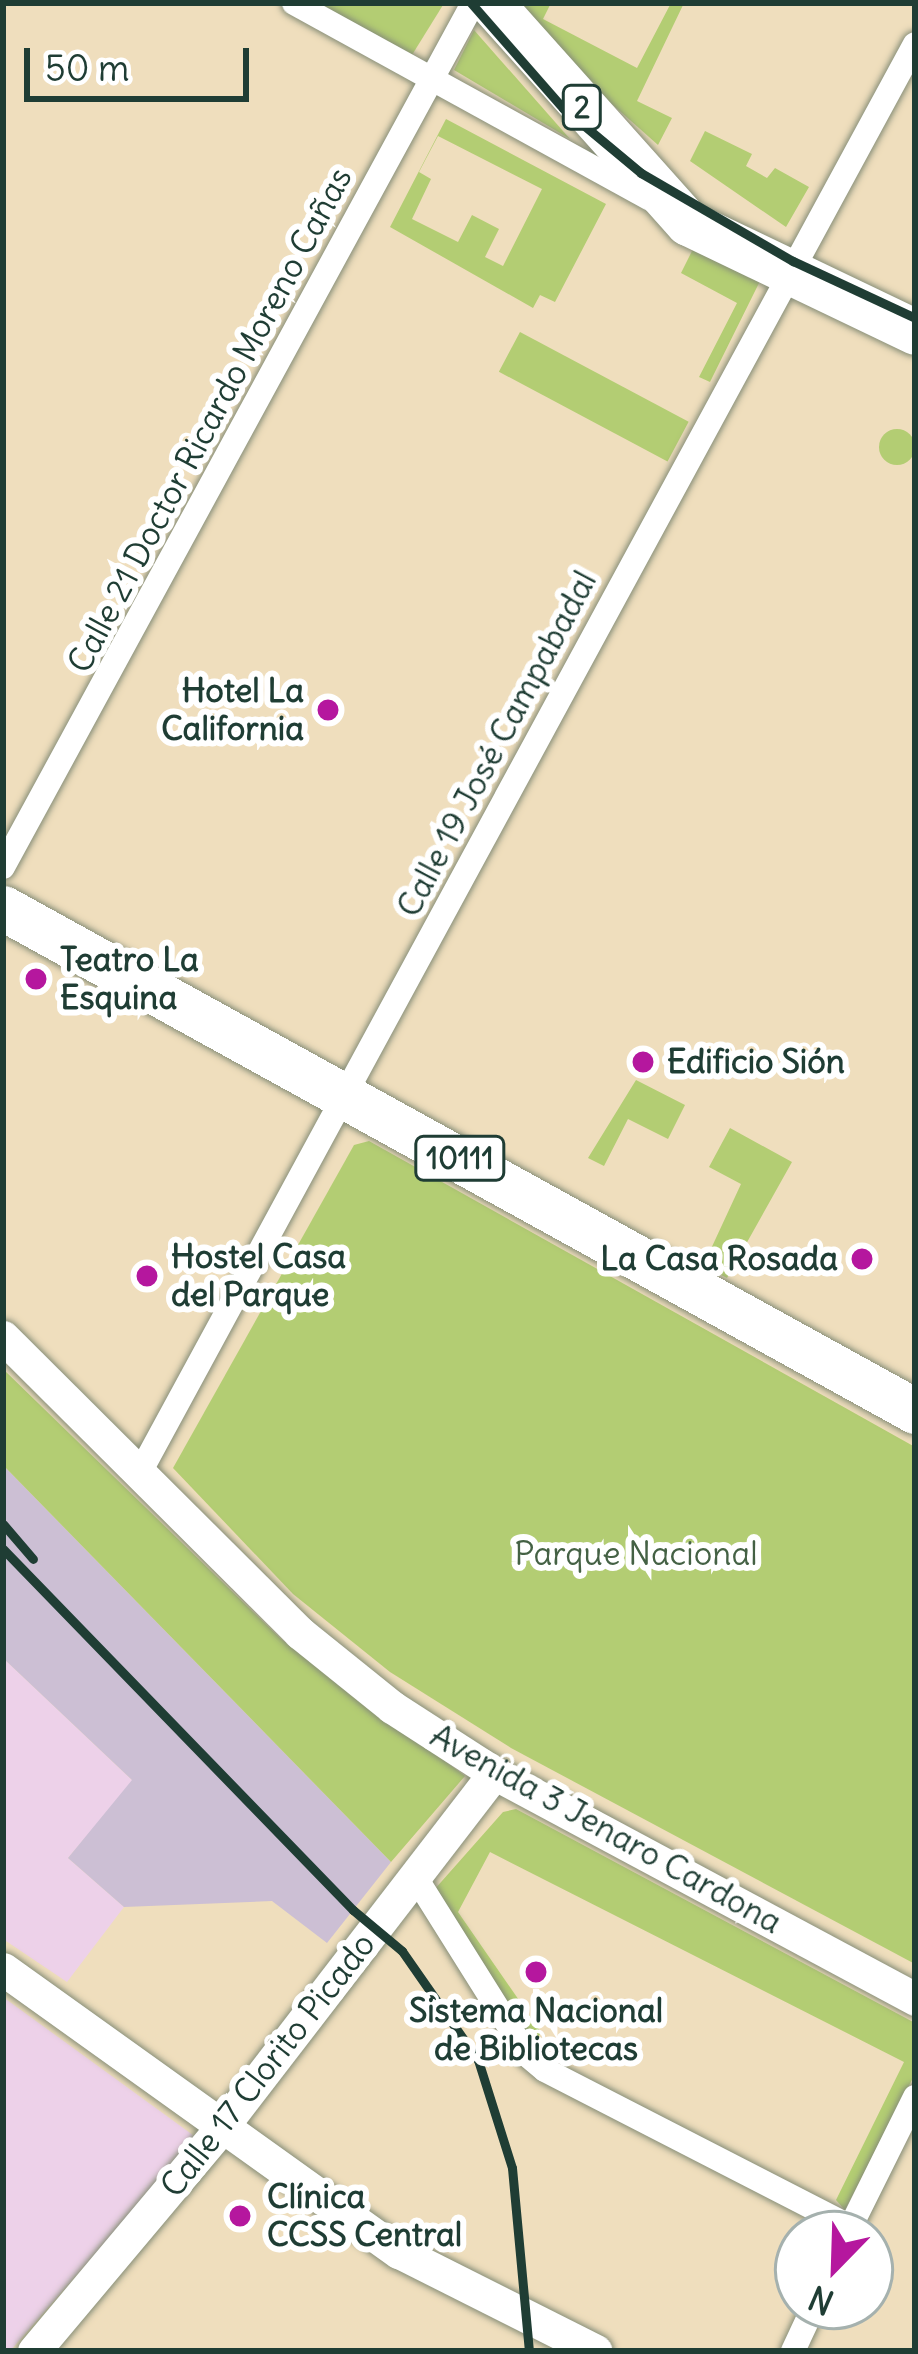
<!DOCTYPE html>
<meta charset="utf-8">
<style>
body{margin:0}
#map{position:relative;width:918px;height:2354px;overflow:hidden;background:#efdebd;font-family:Delius,sans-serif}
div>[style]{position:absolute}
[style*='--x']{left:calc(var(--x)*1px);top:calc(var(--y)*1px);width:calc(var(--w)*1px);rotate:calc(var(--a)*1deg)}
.built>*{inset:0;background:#edd1e9}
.industrial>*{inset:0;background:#ccbfd4}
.green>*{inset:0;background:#b3cd73;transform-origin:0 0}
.round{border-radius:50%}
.roads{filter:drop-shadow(0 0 3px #878e78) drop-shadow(0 0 3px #878e78)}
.street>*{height:24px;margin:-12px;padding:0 12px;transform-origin:12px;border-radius:12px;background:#fff}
.secondary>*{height:33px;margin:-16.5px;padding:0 16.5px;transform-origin:16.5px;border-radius:16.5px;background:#fff}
.highway>*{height:45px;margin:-22.5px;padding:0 22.5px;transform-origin:22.5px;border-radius:22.5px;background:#fff}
.rail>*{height:9px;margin:-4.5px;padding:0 4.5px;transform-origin:4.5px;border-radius:4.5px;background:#1f3d34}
.dots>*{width:33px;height:33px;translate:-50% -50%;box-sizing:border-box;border:6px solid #fff;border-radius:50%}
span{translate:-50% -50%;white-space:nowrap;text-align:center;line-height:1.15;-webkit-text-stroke:12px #fff;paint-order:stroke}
.shield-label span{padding:3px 9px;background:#fff;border:3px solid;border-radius:9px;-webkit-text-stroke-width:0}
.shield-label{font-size:30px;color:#1f3d34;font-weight:700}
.street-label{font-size:33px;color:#1f3d34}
.poi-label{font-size:33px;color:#1f3d34;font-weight:700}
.right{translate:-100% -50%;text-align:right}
.left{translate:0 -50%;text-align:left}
.park-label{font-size:33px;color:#446144}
.frame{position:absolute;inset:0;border:6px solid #1f3d34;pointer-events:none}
.north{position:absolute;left:774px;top:2210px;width:120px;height:120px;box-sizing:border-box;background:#fff;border:3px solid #a5b1ae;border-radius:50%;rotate:203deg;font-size:33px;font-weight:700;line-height:48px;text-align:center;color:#1f3d34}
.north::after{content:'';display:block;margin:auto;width:42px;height:54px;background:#b5179e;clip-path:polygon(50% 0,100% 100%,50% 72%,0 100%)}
.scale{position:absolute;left:24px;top:48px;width:225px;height:54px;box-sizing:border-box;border:6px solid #1f3d34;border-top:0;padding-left:15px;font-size:36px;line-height:42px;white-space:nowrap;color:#1f3d34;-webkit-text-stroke:9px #fff;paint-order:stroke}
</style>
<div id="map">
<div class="built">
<div style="clip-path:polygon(3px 1658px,133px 1781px,68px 1858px,124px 1907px,67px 1982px,3px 1939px)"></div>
<div style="clip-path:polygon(3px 1997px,197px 2138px,10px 2351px,3px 2351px)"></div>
</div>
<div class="industrial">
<div style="clip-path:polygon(3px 1465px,391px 1862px,327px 1943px,272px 1901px,124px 1907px,68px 1858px,132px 1780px,3px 1658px)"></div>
</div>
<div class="green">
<div style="clip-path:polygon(317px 3px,441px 3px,443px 5px,412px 55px)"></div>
<div style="clip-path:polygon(522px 3px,551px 3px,543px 19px,637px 68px,671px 3px,684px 3px,637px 101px,672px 118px,658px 145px,586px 81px)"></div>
<div style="clip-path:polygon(474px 30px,570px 139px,454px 70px)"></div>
<div style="clip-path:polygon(evenodd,446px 119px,606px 204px,555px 302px,540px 295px,533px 308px,390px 227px,446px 119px,438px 136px,542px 189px,503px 266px,485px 257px,499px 229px,472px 215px,458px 242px,412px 219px,431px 179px,419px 172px,438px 136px)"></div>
<div style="clip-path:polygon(705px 131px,752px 154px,746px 166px,767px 178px,775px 168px,809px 187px,786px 227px,690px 161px)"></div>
<div style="clip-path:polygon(694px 247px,761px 279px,710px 382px,699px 377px,737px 303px,681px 273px)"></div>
<div style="left:520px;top:332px;width:191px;height:45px;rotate:28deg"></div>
<div class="round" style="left:879px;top:429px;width:36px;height:36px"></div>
<div style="clip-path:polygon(636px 1080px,685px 1105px,668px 1139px,628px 1119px,604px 1166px,588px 1158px)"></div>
<div style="clip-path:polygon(730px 1128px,792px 1162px,727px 1278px,703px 1266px,741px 1184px,709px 1167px)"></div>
<div style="clip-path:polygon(369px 1141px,915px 1447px,915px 1964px,511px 1748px,390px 1672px,293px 1594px,173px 1468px,354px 1145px)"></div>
<div style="clip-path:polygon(3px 1369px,281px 1639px,465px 1776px,391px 1862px,3px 1465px)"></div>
<div style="clip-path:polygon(516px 1809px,915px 2023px,915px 2074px,845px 2210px,836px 2200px,904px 2062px,490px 1852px,458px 1912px,541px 2032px,532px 2049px,434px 1890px,503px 1812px)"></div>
</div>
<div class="roads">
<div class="street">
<div style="--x:294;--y:3;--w:405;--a:28.8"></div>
<div style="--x:3;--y:867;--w:984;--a:-61.45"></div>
<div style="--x:138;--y:1476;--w:1629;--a:-61.52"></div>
<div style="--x:416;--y:1878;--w:209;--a:57.9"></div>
<div style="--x:527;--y:2055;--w:23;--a:40"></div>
<div style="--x:545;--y:2070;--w:343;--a:27.2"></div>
<div style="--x:847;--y:2234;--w:153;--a:-63.6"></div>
<div style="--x:793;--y:2351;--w:50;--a:-65"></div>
</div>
<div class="secondary">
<div style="--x:3;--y:1337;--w:419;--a:44.9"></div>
<div style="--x:300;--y:1633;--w:118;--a:38.8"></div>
<div style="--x:392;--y:1707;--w:121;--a:32.9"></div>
<div style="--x:494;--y:1773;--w:478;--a:28.2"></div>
<div style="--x:3;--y:1969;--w:487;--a:35.6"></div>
<div style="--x:399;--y:2252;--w:220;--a:26.7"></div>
<div style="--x:34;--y:2351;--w:291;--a:-50"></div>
<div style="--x:221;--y:2128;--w:448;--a:-52.4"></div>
</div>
<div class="highway">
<div style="--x:491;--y:3;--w:295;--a:48.2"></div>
<div style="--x:688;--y:223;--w:252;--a:25.6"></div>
<div style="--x:3;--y:908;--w:1042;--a:28.88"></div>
</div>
</div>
<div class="rail">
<div style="--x:471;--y:3;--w:140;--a:48.8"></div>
<div style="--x:563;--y:108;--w:102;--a:39.8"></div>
<div style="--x:641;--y:173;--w:176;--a:30.1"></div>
<div style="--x:793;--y:261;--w:135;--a:25"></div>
<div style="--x:3;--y:1524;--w:46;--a:49.4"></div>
<div style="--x:3;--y:1549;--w:503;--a:45.89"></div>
<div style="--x:353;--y:1910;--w:64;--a:39.9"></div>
<div style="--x:402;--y:1951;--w:133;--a:55.1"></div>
<div style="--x:478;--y:2060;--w:113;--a:72.5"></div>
<div style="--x:512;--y:2168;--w:184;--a:84.7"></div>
</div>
<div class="dots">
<div style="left:328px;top:710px;background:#b5179e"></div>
<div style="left:36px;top:979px;background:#b5179e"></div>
<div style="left:643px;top:1062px;background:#b5179e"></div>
<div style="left:862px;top:1259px;background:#b5179e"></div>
<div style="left:147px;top:1276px;background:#b5179e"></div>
<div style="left:536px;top:1972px;background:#b5179e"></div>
<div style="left:240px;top:2216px;background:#b5179e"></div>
</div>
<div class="shield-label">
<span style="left:582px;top:107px">2</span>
<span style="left:460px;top:1158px">10111</span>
</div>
<div class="street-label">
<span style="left:210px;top:420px;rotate:-62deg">Calle 21 Doctor Ricardo Moreno Cañas</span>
<span style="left:497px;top:744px;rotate:-62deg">Calle 19 José Campabadal</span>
<span style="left:606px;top:1829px;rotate:29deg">Avenida 3 Jenaro Cardona</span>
<span style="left:268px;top:2065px;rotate:-52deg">Calle 17 Clorito Picado</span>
</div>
<div class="poi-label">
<span class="right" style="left:304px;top:710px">Hotel La<br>California</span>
<span class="left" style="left:60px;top:979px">Teatro La<br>Esquina</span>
<span class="left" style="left:667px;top:1062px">Edificio Sión</span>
<span class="left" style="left:171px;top:1276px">Hostel Casa<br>del Parque</span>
<span class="right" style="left:838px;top:1259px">La Casa Rosada</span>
<span style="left:536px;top:2030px">Sistema Nacional<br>de Bibliotecas</span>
<span class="left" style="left:267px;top:2216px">Clínica<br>CCSS Central</span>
</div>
<div class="park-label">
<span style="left:636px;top:1554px">Parque Nacional</span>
</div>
<div class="frame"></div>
<div class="north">N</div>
<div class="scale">50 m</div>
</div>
